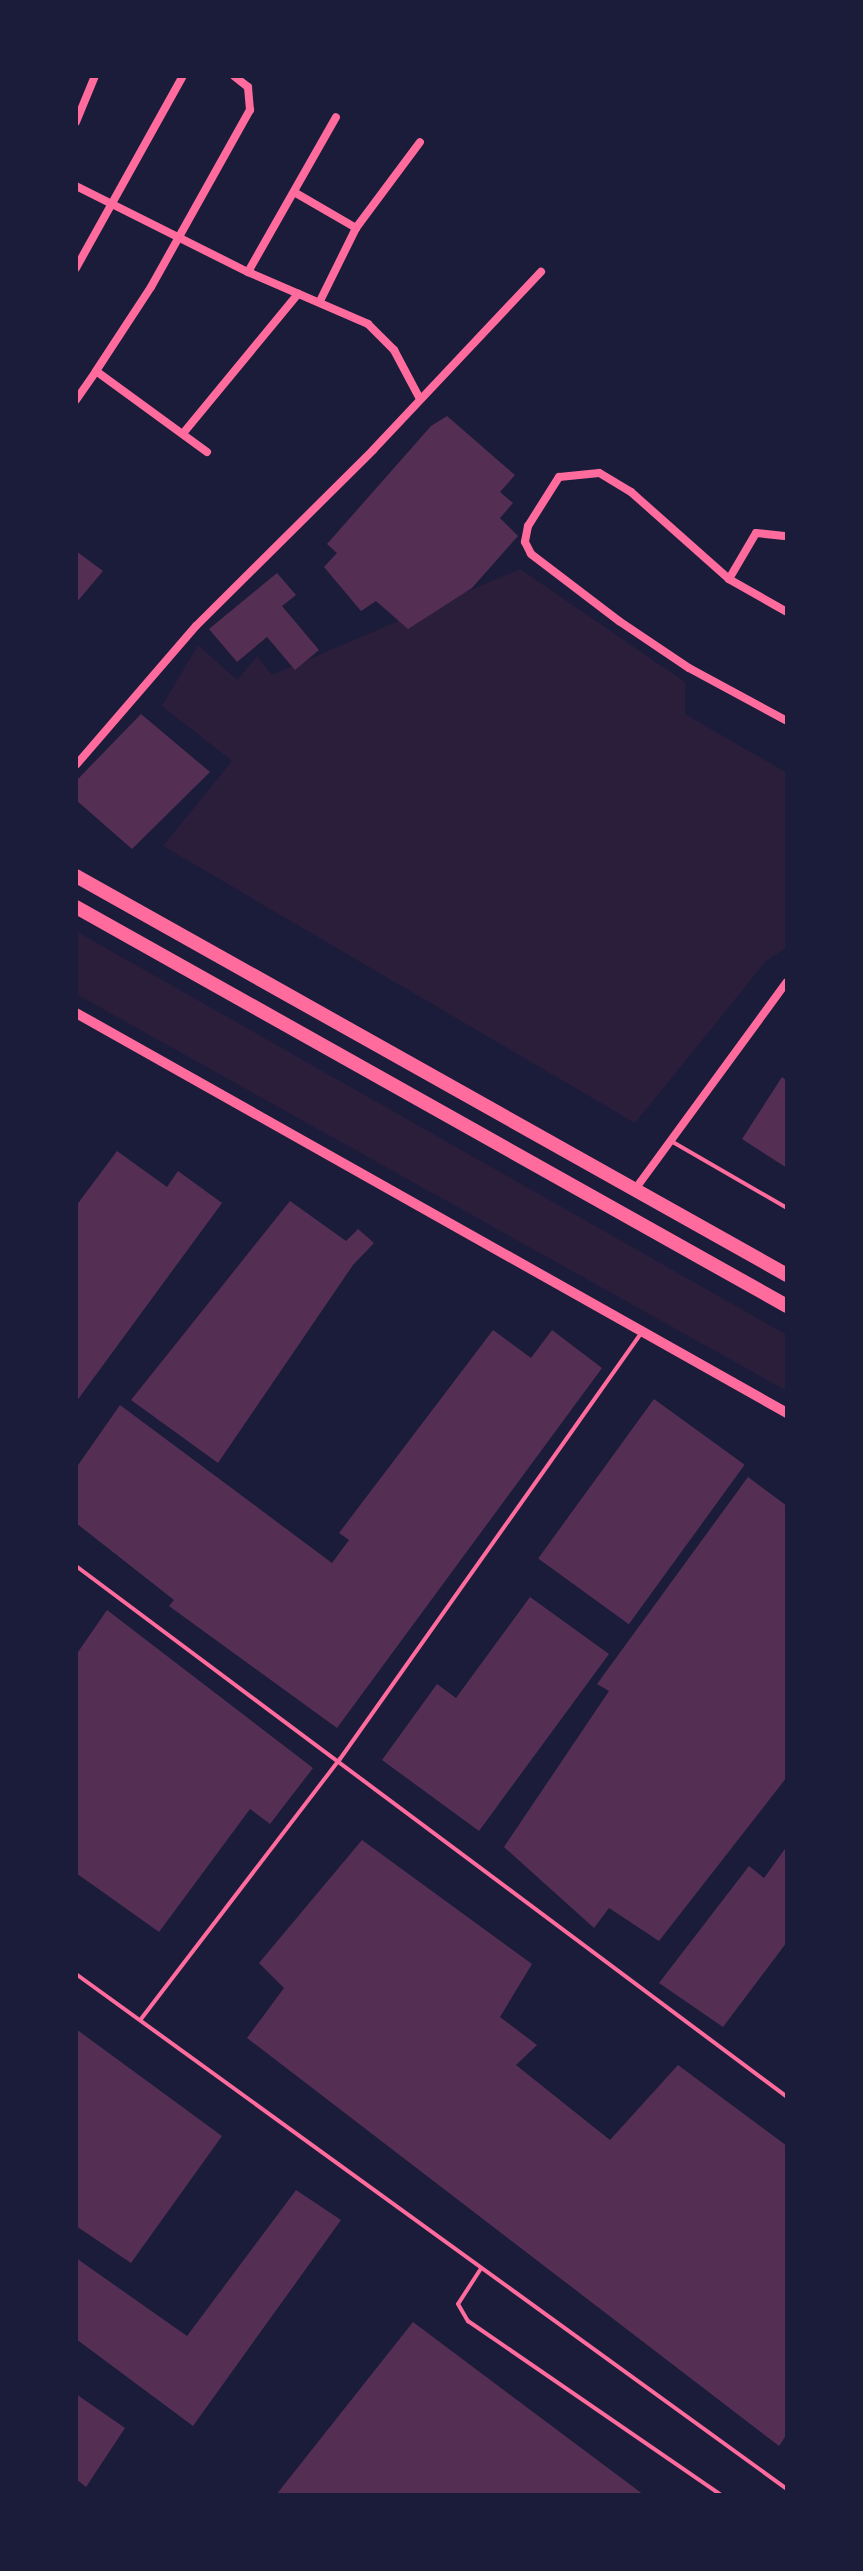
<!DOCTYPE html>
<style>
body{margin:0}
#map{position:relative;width:863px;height:2571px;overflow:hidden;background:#1b1b3a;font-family:Cabin,sans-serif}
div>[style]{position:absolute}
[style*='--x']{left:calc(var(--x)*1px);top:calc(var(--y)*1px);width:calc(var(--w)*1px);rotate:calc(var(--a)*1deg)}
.green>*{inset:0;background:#2a1e3b}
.building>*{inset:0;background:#542f53;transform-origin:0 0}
.service>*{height:4px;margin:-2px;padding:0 2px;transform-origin:2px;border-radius:2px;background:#ff6b9d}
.minor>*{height:8px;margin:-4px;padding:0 4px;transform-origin:4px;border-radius:4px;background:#ff6b9d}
.tertiary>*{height:10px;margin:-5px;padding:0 5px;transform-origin:5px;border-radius:5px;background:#ff6b9d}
.trunk>*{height:14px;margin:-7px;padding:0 7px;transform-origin:7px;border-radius:7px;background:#ff6b9d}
span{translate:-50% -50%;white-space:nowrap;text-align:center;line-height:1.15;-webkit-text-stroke:6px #1b1b3a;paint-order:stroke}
.frame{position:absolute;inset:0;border:78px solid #1b1b3a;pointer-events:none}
</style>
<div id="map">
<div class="green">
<div style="clip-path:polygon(520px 569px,685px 682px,685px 714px,787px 773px,787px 947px,766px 961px,635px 1123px,163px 846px,232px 761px,162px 706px,198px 645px,237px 680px,257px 656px,272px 675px)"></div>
<div style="clip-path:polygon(76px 931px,787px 1335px,787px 1391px,76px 994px)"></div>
</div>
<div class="building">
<div style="clip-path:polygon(447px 416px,515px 475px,500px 492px,513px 503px,500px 518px,518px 536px,472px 588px,408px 629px,376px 601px,361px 611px,324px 567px,337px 553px,327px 544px,431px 426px)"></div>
<div style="clip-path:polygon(76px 551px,103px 571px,76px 603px)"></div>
<div style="clip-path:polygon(277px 573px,296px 595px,282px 606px,319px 650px,295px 670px,267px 637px,237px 662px,209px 629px)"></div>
<div style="clip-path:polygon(141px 714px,210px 772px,132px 849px,76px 800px,76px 781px)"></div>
<div style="clip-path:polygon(782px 1077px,787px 1081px,787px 1168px,742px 1139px)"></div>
<div style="clip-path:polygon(117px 1151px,167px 1187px,178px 1171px,222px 1203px,76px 1402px,76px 1206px)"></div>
<div style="clip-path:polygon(290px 1201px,346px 1241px,358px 1229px,374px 1243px,353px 1265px,218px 1463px,131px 1400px)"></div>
<div style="clip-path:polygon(493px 1330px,531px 1358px,552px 1330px,602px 1368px,337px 1728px,169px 1606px,174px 1600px,76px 1523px,76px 1468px,120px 1405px,332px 1563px,349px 1540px,339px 1533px)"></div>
<div style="left:654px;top:1399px;width:112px;height:197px;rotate:36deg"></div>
<div style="clip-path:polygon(748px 1477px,787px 1506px,787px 1777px,659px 1941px,609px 1908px,594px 1928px,504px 1847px,609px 1691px,597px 1684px)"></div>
<div style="clip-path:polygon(530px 1597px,609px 1654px,479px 1831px,382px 1760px,437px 1684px,456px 1698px)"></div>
<div style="clip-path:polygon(107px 1610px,313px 1768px,270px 1824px,250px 1809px,159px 1932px,76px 1873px,76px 1655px)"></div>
<div style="clip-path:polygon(362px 1840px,532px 1964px,500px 2017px,537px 2045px,516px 2065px,610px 2140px,678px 2065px,787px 2146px,787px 2434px,779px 2446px,247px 2038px,284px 1988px,259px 1963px)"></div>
<div style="clip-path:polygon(787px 1846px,787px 1942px,723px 2027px,659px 1983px,749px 1866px,764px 1878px)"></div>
<div style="clip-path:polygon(76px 2029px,222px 2136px,131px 2263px,76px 2226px)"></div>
<div style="clip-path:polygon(296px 2190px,341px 2220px,193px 2426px,76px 2339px,76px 2258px,187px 2336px)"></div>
<div style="clip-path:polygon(413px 2322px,644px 2495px,276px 2495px)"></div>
<div style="clip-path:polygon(76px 2394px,125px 2428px,86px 2487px,76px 2479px)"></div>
</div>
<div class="service">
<div style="--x:671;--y:1141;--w:134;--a:30"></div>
<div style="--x:76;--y:1566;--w:887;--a:36.75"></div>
<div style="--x:76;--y:1974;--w:878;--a:35.92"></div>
<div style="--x:141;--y:2019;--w:327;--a:-52.6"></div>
<div style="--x:340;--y:1759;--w:523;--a:-54.73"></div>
<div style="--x:480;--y:2270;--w:40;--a:122.9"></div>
<div style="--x:458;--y:2304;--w:20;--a:60"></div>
<div style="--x:468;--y:2321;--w:307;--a:34.5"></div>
</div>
<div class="minor">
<div style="--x:76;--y:122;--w:50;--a:-67.6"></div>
<div style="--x:76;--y:186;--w:192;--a:26.6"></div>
<div style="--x:248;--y:272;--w:131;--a:23.4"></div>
<div style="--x:368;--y:324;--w:37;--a:45"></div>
<div style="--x:394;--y:350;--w:53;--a:62"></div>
<div style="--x:294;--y:192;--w:72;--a:30.1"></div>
<div style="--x:76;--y:268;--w:220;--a:-60.9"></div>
<div style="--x:248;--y:272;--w:178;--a:-60.4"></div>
<div style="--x:320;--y:301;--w:81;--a:-63.7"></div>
<div style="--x:356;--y:228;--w:107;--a:-53.3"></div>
<div style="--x:76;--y:400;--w:35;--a:-55"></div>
<div style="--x:185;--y:431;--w:178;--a:-50.5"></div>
<div style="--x:207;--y:452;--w:137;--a:-143.9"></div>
<div style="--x:96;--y:371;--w:100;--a:-56.8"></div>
<div style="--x:151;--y:287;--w:203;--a:-60.8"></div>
<div style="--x:250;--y:110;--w:23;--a:-95"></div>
<div style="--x:248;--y:87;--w:18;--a:-142"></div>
<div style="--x:729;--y:579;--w:53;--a:-59.6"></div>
<div style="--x:756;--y:533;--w:31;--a:6"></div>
<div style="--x:787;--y:612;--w:67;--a:-150.4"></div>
<div style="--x:729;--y:579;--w:131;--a:-138.4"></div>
<div style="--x:631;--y:492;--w:37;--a:-149"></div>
<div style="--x:599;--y:473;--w:40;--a:174.3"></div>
<div style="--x:559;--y:477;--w:58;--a:122.3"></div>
<div style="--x:528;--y:526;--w:16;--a:101"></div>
<div style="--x:525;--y:542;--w:13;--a:63"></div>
<div style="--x:531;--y:554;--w:111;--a:37.3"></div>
<div style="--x:619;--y:621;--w:84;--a:33.9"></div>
<div style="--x:689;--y:668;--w:111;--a:28.4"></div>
<div style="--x:76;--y:765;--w:184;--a:-49.2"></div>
<div style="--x:196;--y:626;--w:250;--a:-44.8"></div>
<div style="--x:373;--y:450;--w:245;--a:-46.7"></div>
<div style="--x:636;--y:1188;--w:255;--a:-53.8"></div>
</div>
<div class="tertiary">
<div style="--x:76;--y:1013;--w:816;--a:29.36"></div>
</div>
<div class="trunk">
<div style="--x:76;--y:876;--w:815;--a:29.3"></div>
<div style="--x:76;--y:907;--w:815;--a:29.3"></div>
</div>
<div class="frame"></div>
</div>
